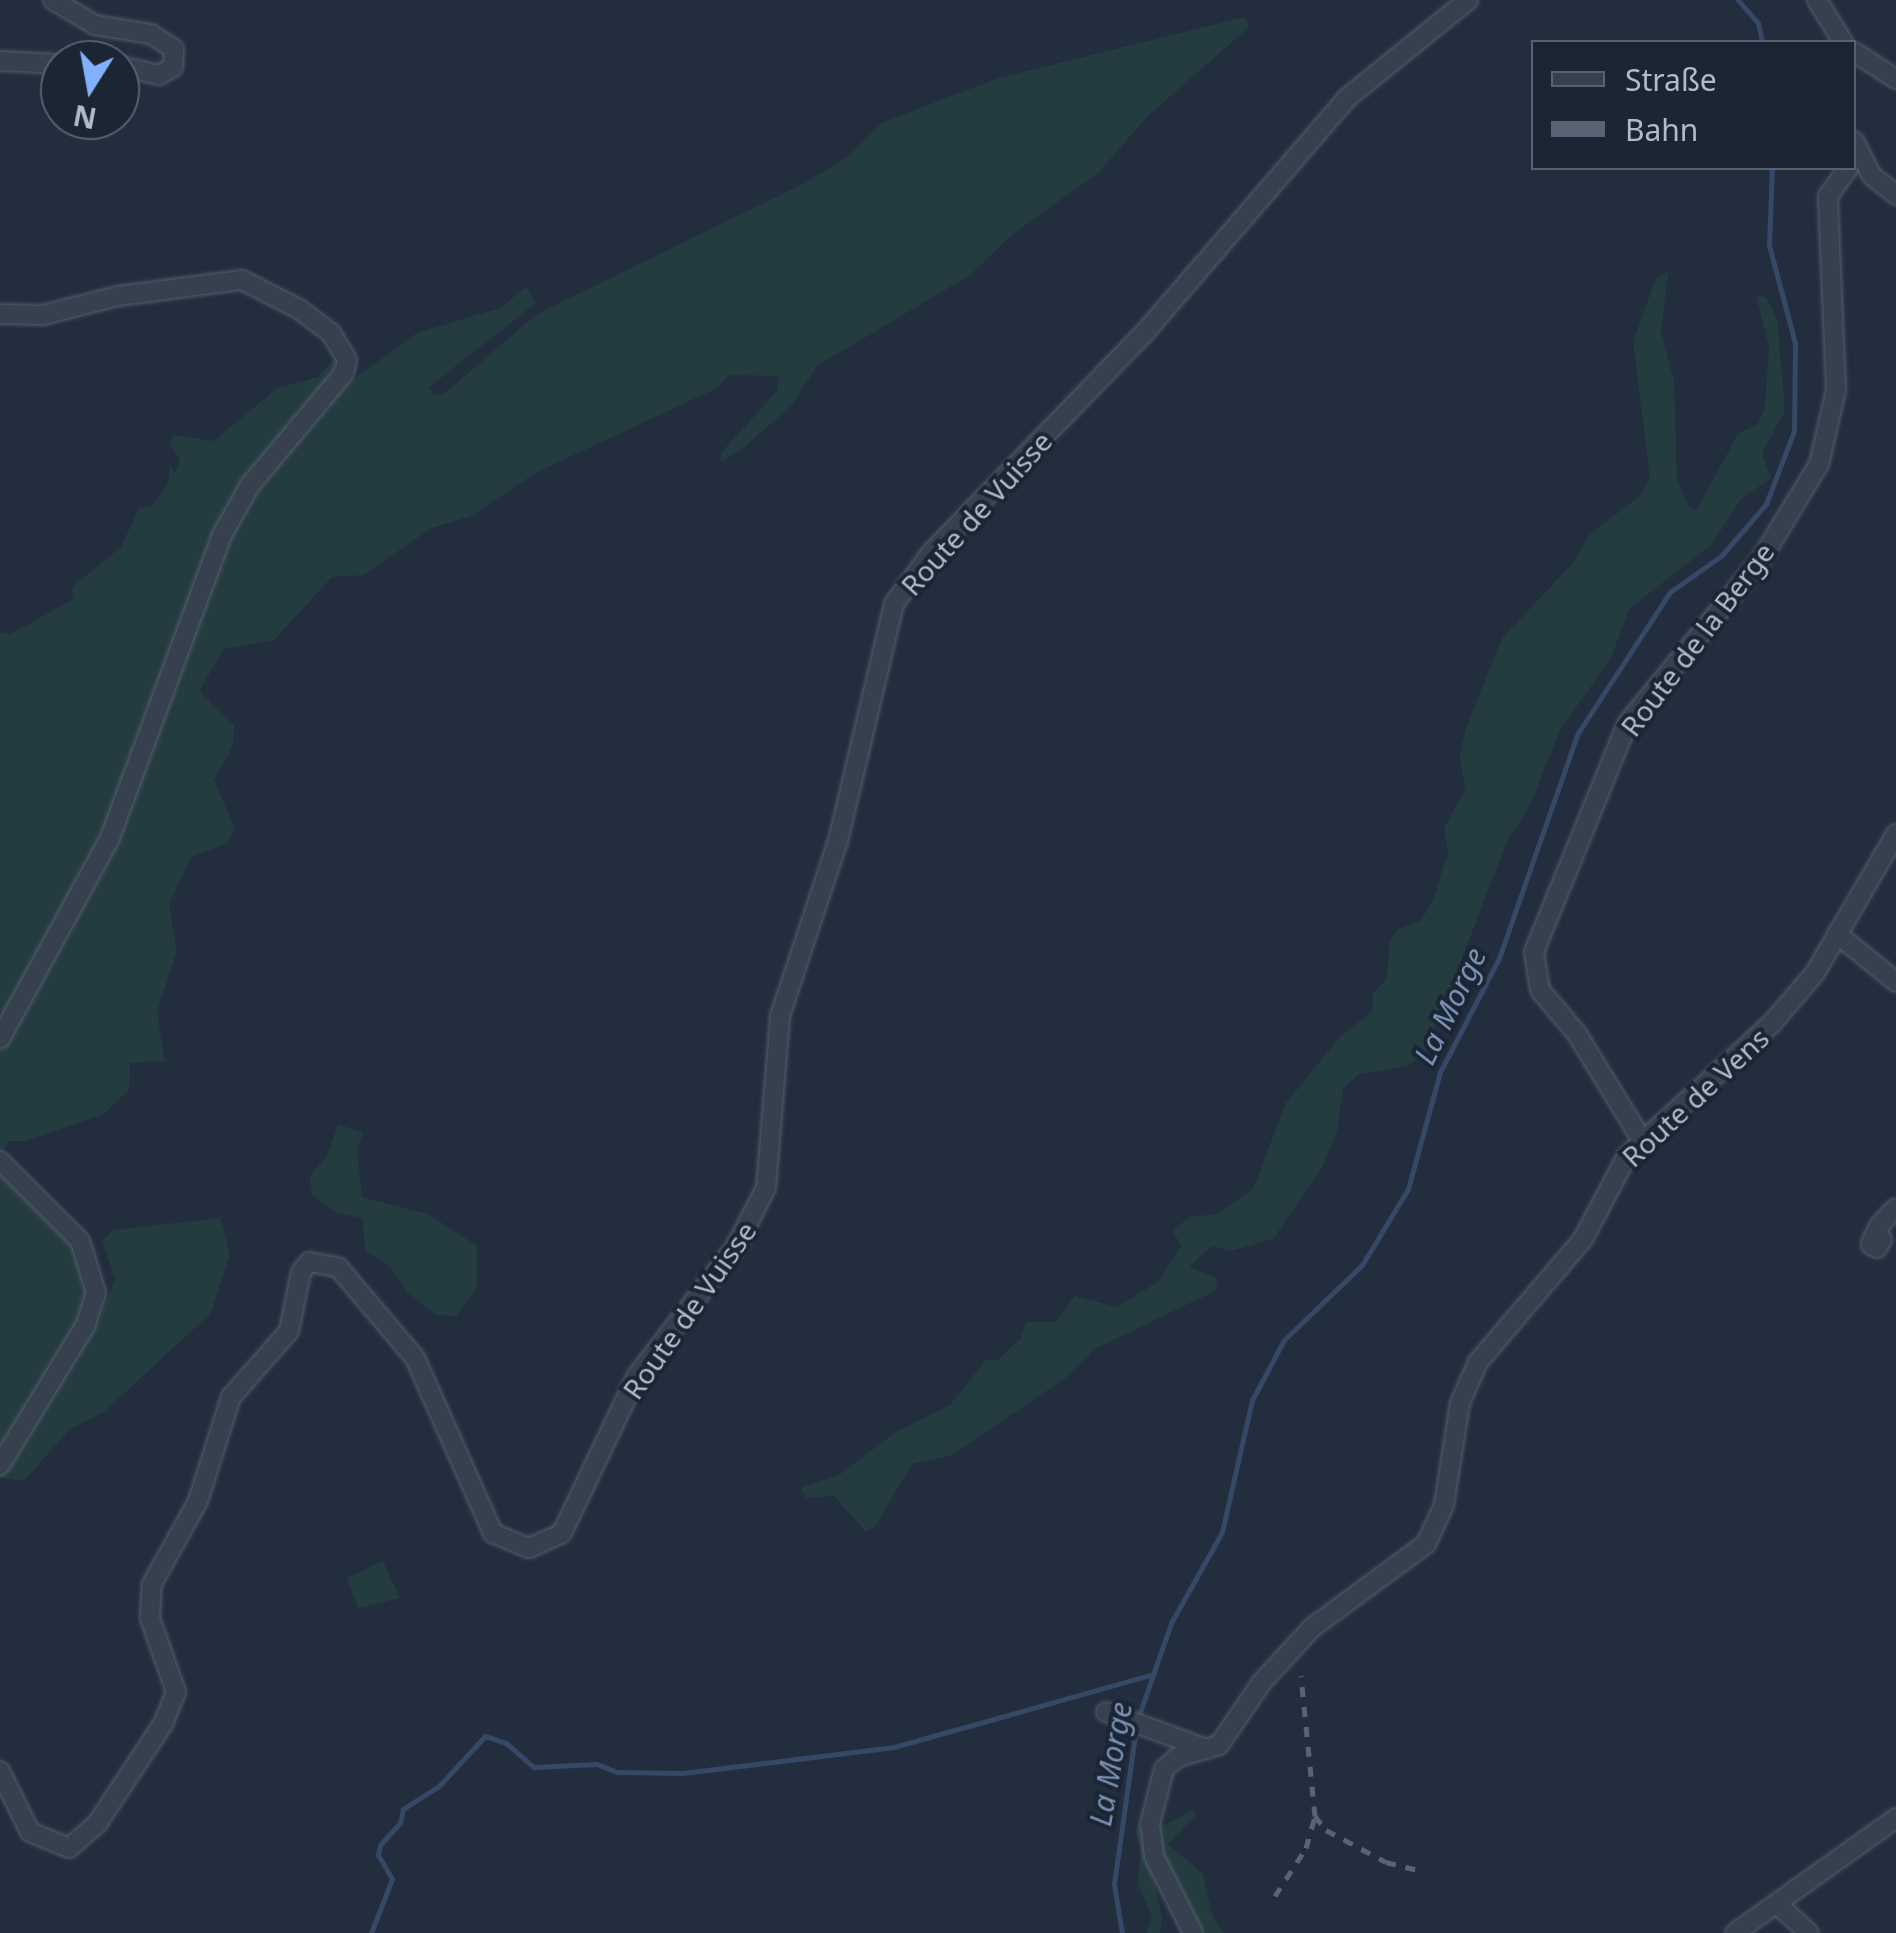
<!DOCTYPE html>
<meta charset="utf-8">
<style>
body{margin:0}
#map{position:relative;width:1896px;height:1933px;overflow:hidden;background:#222e3e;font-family:"Noto Sans",sans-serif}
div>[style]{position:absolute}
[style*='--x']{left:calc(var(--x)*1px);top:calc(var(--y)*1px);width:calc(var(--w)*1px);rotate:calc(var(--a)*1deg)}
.green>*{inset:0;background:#243c3f}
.stream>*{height:5px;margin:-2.5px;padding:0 2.5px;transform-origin:2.5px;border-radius:2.5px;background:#354866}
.roads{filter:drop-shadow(0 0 2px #545e6c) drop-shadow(0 0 2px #545e6c)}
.minor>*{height:18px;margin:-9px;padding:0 9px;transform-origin:9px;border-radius:9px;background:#36404e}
.rail>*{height:5px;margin-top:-2.5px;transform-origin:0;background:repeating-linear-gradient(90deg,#586475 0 10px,transparent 0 20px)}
span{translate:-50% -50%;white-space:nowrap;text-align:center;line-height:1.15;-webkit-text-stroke:8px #1b2533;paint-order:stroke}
.street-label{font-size:28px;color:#b2bbc9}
.water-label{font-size:30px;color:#7890b2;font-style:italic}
.legend{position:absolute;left:1531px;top:40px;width:325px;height:130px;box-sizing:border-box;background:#1b2533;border:2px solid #57616f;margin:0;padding:12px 18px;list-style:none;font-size:30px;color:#b2bbc9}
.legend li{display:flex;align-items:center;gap:20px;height:50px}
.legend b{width:50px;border:2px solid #57616f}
.north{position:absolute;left:40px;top:40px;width:100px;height:100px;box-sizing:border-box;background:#1b2533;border:2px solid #57616f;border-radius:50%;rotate:191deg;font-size:28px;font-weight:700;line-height:40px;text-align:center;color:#b2bbc9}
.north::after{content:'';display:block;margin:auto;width:35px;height:45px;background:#83b0fd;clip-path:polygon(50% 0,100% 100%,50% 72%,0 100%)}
</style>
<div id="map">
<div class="green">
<div style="clip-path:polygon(1245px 17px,1249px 27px,1147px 117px,1099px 172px,1013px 234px,970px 275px,817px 366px,791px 406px,740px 451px,721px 462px,721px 453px,777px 391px,779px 376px,730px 375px,715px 389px,537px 472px,471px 516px,431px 528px,364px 575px,332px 577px,274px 640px,224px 649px,199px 691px,234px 725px,233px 746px,214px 780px,235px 829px,226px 844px,192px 856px,169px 904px,177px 951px,157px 1012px,165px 1061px,130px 1063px,129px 1090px,104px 1114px,26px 1141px,8px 1141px,0 1159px,0 632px,11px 634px,73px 599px,72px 587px,121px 547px,139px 508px,152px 506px,168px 484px,170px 466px,175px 473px,180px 461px,169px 443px,174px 435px,214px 441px,277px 388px,318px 377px,335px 358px,333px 383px,345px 385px,417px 333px,500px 308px,526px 287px,536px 303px,429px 387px,434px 395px,445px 393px,537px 314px,805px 183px,848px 156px,883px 122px,999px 78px)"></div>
<div style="clip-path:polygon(1668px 272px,1661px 333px,1674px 381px,1677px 478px,1688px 505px,1696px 511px,1738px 434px,1758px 424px,1765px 407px,1769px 346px,1756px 296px,1766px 297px,1777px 319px,1785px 411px,1762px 453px,1771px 478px,1741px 499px,1712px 544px,1629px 609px,1611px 658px,1560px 730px,1529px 808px,1508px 839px,1426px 1051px,1408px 1066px,1359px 1074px,1343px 1089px,1337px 1131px,1321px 1169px,1273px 1239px,1231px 1251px,1212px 1246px,1189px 1267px,1216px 1277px,1217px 1290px,1095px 1349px,1064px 1379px,952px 1455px,912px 1464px,875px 1527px,865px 1531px,834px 1496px,806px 1498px,801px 1488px,839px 1475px,896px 1432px,950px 1405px,986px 1360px,998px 1360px,1021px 1338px,1026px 1322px,1056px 1322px,1075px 1296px,1117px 1307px,1159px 1281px,1181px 1246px,1173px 1231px,1189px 1217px,1217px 1214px,1253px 1189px,1286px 1103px,1340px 1037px,1372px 1012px,1373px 993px,1386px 980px,1390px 941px,1398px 929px,1420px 922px,1433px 900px,1448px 853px,1444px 828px,1466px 788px,1459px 757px,1467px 725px,1502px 638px,1573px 563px,1589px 535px,1642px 494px,1650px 478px,1633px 342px,1656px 278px)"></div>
<div style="clip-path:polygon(338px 1124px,363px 1133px,357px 1149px,362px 1197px,428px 1214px,477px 1246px,477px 1288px,456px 1316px,436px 1315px,407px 1292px,390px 1266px,366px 1252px,362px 1218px,337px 1213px,312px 1195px,310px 1176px,327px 1156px)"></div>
<div style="clip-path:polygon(0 1170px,74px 1247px,88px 1275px,97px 1327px,115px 1279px,102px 1241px,113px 1230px,220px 1218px,230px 1254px,211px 1313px,104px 1412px,69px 1430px,24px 1481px,0 1478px)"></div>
<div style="clip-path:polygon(383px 1561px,400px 1598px,358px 1608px,347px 1578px)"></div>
<div style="clip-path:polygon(1194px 1809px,1196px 1815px,1168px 1844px,1203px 1874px,1213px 1918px,1224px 1933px,1187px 1933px,1151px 1867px,1162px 1918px,1160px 1933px,1146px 1933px,1152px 1917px,1137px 1883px,1141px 1851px,1135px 1830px,1140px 1824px,1165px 1825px)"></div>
</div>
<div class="stream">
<div style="--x:1738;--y:0;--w:30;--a:49"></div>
<div style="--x:1758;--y:23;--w:19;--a:78"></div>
<div style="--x:1138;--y:1718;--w:101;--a:-70.8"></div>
<div style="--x:1171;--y:1623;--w:104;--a:-60.7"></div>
<div style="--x:1222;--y:1532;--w:135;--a:-77.2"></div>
<div style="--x:1252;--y:1400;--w:68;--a:-61.9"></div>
<div style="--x:1284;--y:1340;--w:108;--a:-43.9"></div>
<div style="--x:1362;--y:1265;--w:89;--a:-58.8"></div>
<div style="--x:1408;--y:1189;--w:121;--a:-74.7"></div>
<div style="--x:1440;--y:1072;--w:128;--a:-62.6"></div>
<div style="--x:1499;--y:958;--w:238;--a:-70.7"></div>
<div style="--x:1578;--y:733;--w:168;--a:-56.9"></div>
<div style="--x:1670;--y:592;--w:62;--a:-35.2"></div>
<div style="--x:1721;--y:556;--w:69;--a:-49.1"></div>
<div style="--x:1766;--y:504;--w:78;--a:-69"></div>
<div style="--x:1794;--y:431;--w:88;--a:-89.3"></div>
<div style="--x:1795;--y:343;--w:101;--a:-104.9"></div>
<div style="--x:1769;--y:245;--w:77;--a:-87.8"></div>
<div style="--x:371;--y:1933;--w:58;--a:-68.7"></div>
<div style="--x:392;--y:1879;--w:28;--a:-120"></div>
<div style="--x:378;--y:1855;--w:10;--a:-79"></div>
<div style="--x:380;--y:1845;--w:30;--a:-48"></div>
<div style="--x:400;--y:1823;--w:14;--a:-78"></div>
<div style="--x:403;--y:1809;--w:43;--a:-32.6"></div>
<div style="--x:439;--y:1786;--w:68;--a:-47.4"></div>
<div style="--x:485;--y:1736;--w:22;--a:18"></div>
<div style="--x:506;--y:1743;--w:37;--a:41"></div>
<div style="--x:534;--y:1767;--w:63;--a:-2.7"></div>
<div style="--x:597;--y:1764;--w:22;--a:22"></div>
<div style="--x:617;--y:1772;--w:66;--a:0.9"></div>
<div style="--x:683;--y:1773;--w:213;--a:-7"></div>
<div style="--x:894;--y:1747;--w:270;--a:-15.7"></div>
<div style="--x:1122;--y:1933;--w:50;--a:-99.3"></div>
<div style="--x:1114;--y:1884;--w:158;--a:-82"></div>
</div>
<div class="roads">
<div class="minor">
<div style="--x:53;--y:0;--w:49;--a:30.8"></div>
<div style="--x:95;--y:25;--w:57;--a:9.1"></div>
<div style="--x:151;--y:34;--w:27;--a:33"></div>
<div style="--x:174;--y:49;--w:18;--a:93"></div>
<div style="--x:173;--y:67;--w:16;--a:150"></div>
<div style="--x:159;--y:75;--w:40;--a:-167"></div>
<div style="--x:1817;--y:0;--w:49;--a:58.2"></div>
<div style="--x:1854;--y:52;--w:50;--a:32.7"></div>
<div style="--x:0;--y:61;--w:60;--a:2.9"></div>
<div style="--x:1854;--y:141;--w:39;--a:63"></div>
<div style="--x:1872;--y:176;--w:31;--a:38"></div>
<div style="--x:0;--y:314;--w:43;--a:1.3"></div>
<div style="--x:43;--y:315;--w:77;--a:-14.2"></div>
<div style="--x:118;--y:296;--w:125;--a:-7.4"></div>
<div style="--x:242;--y:280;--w:64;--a:27"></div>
<div style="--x:299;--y:309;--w:40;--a:37"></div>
<div style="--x:331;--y:333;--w:31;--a:59"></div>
<div style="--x:347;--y:360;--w:13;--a:103"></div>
<div style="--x:344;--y:373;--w:146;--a:130"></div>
<div style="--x:250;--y:485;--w:57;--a:119.2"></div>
<div style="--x:222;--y:535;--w:323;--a:110.3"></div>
<div style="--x:110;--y:838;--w:229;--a:118.7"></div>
<div style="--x:1837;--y:934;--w:76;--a:39.1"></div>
<div style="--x:1643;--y:1142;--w:127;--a:-121.4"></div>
<div style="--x:1577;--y:1034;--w:57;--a:-130.1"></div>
<div style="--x:1540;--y:990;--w:38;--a:-99"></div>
<div style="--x:1534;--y:952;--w:246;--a:-67.8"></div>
<div style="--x:1627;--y:724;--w:210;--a:-50.8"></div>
<div style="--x:1760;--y:561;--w:114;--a:-58.7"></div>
<div style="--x:1819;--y:464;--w:76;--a:-77.1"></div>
<div style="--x:1836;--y:390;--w:194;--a:-92.4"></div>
<div style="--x:1828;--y:196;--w:34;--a:-54"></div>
<div style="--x:0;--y:1161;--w:113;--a:45"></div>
<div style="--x:80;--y:1241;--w:54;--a:72.9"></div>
<div style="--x:96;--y:1293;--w:35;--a:108"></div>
<div style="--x:85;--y:1326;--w:163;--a:121.4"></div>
<div style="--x:1877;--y:1231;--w:10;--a:61"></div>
<div style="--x:1882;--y:1240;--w:9;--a:122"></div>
<div style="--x:1877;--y:1248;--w:7;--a:-153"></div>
<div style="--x:1871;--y:1245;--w:7;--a:-74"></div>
<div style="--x:1873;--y:1238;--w:15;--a:-62"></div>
<div style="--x:1880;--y:1225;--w:23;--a:-47"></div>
<div style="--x:1106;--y:1712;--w:107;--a:20.3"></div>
<div style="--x:0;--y:1771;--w:68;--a:63.8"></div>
<div style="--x:30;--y:1832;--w:42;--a:22.3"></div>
<div style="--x:69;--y:1848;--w:37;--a:-41"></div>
<div style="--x:97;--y:1824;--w:120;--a:-56.6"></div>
<div style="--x:163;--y:1724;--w:35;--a:-68"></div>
<div style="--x:176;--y:1692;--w:78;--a:-109.4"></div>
<div style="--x:150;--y:1618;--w:34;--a:-87"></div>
<div style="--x:152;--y:1584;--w:95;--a:-61"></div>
<div style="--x:198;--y:1501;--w:109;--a:-72.4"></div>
<div style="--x:231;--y:1397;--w:88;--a:-48.7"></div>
<div style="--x:289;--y:1331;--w:60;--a:-78.5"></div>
<div style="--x:301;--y:1272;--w:13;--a:-51"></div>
<div style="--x:309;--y:1262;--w:29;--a:10"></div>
<div style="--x:338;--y:1267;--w:119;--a:49.8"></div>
<div style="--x:415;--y:1358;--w:192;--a:66"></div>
<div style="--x:493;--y:1533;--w:39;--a:23"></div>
<div style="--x:529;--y:1548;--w:36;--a:-24"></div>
<div style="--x:562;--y:1533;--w:174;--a:-64.5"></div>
<div style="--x:637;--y:1376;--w:163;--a:-52.7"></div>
<div style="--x:736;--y:1246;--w:65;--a:-62.7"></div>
<div style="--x:766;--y:1188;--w:173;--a:-85.3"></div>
<div style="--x:780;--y:1016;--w:184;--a:-71.7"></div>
<div style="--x:838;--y:841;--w:244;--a:-76.7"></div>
<div style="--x:894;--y:604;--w:63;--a:-54"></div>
<div style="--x:931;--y:553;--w:309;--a:-45.9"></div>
<div style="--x:1146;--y:331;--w:308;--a:-49.2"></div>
<div style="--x:1347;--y:98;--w:156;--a:-39"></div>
<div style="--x:1777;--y:1904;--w:43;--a:42.2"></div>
<div style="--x:1193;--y:1933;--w:86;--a:-116.9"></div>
<div style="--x:1154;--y:1856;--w:32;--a:-97"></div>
<div style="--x:1150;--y:1824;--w:57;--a:-75.7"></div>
<div style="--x:1164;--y:1769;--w:18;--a:-41"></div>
<div style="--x:1178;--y:1757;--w:43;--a:-16.3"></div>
<div style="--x:1219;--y:1745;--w:76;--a:-55.7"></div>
<div style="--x:1262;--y:1682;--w:75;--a:-47.2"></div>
<div style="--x:1313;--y:1627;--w:140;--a:-36.3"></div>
<div style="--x:1426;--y:1544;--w:43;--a:-65.2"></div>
<div style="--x:1444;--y:1505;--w:103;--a:-81.1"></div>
<div style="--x:1460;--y:1403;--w:45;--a:-66.3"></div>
<div style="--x:1478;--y:1362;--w:162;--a:-49.5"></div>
<div style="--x:1583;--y:1239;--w:94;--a:-62.1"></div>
<div style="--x:1627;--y:1156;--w:198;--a:-42.5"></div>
<div style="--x:1773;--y:1022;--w:65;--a:-49.4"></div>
<div style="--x:1815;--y:973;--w:161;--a:-59.8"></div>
<div style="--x:1735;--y:1933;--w:198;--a:-35.5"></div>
</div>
</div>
<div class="rail">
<div style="--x:1315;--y:1816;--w:18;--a:52"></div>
<div style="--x:1326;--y:1830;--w:68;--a:28.1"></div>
<div style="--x:1386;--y:1862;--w:37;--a:14"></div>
<div style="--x:1275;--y:1896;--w:57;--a:-57.1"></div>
<div style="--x:1306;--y:1848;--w:33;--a:-74"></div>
<div style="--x:1315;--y:1816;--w:141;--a:-95.7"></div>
</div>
<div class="street-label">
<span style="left:976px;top:513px;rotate:-48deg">Route de Vuisse</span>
<span style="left:1697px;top:639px;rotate:-53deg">Route de la Berge</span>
<span style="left:1695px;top:1097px;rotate:-43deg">Route de Vens</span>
<span style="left:689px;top:1310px;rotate:-55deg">Route de Vuisse</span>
</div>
<div class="water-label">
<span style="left:1450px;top:1006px;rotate:-64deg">La Morge</span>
<span style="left:1111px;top:1764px;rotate:-80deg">La Morge</span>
</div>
<ul class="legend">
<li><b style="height:12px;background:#36404e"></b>Straße</li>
<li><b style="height:12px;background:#586475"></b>Bahn</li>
</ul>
<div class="north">N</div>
</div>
